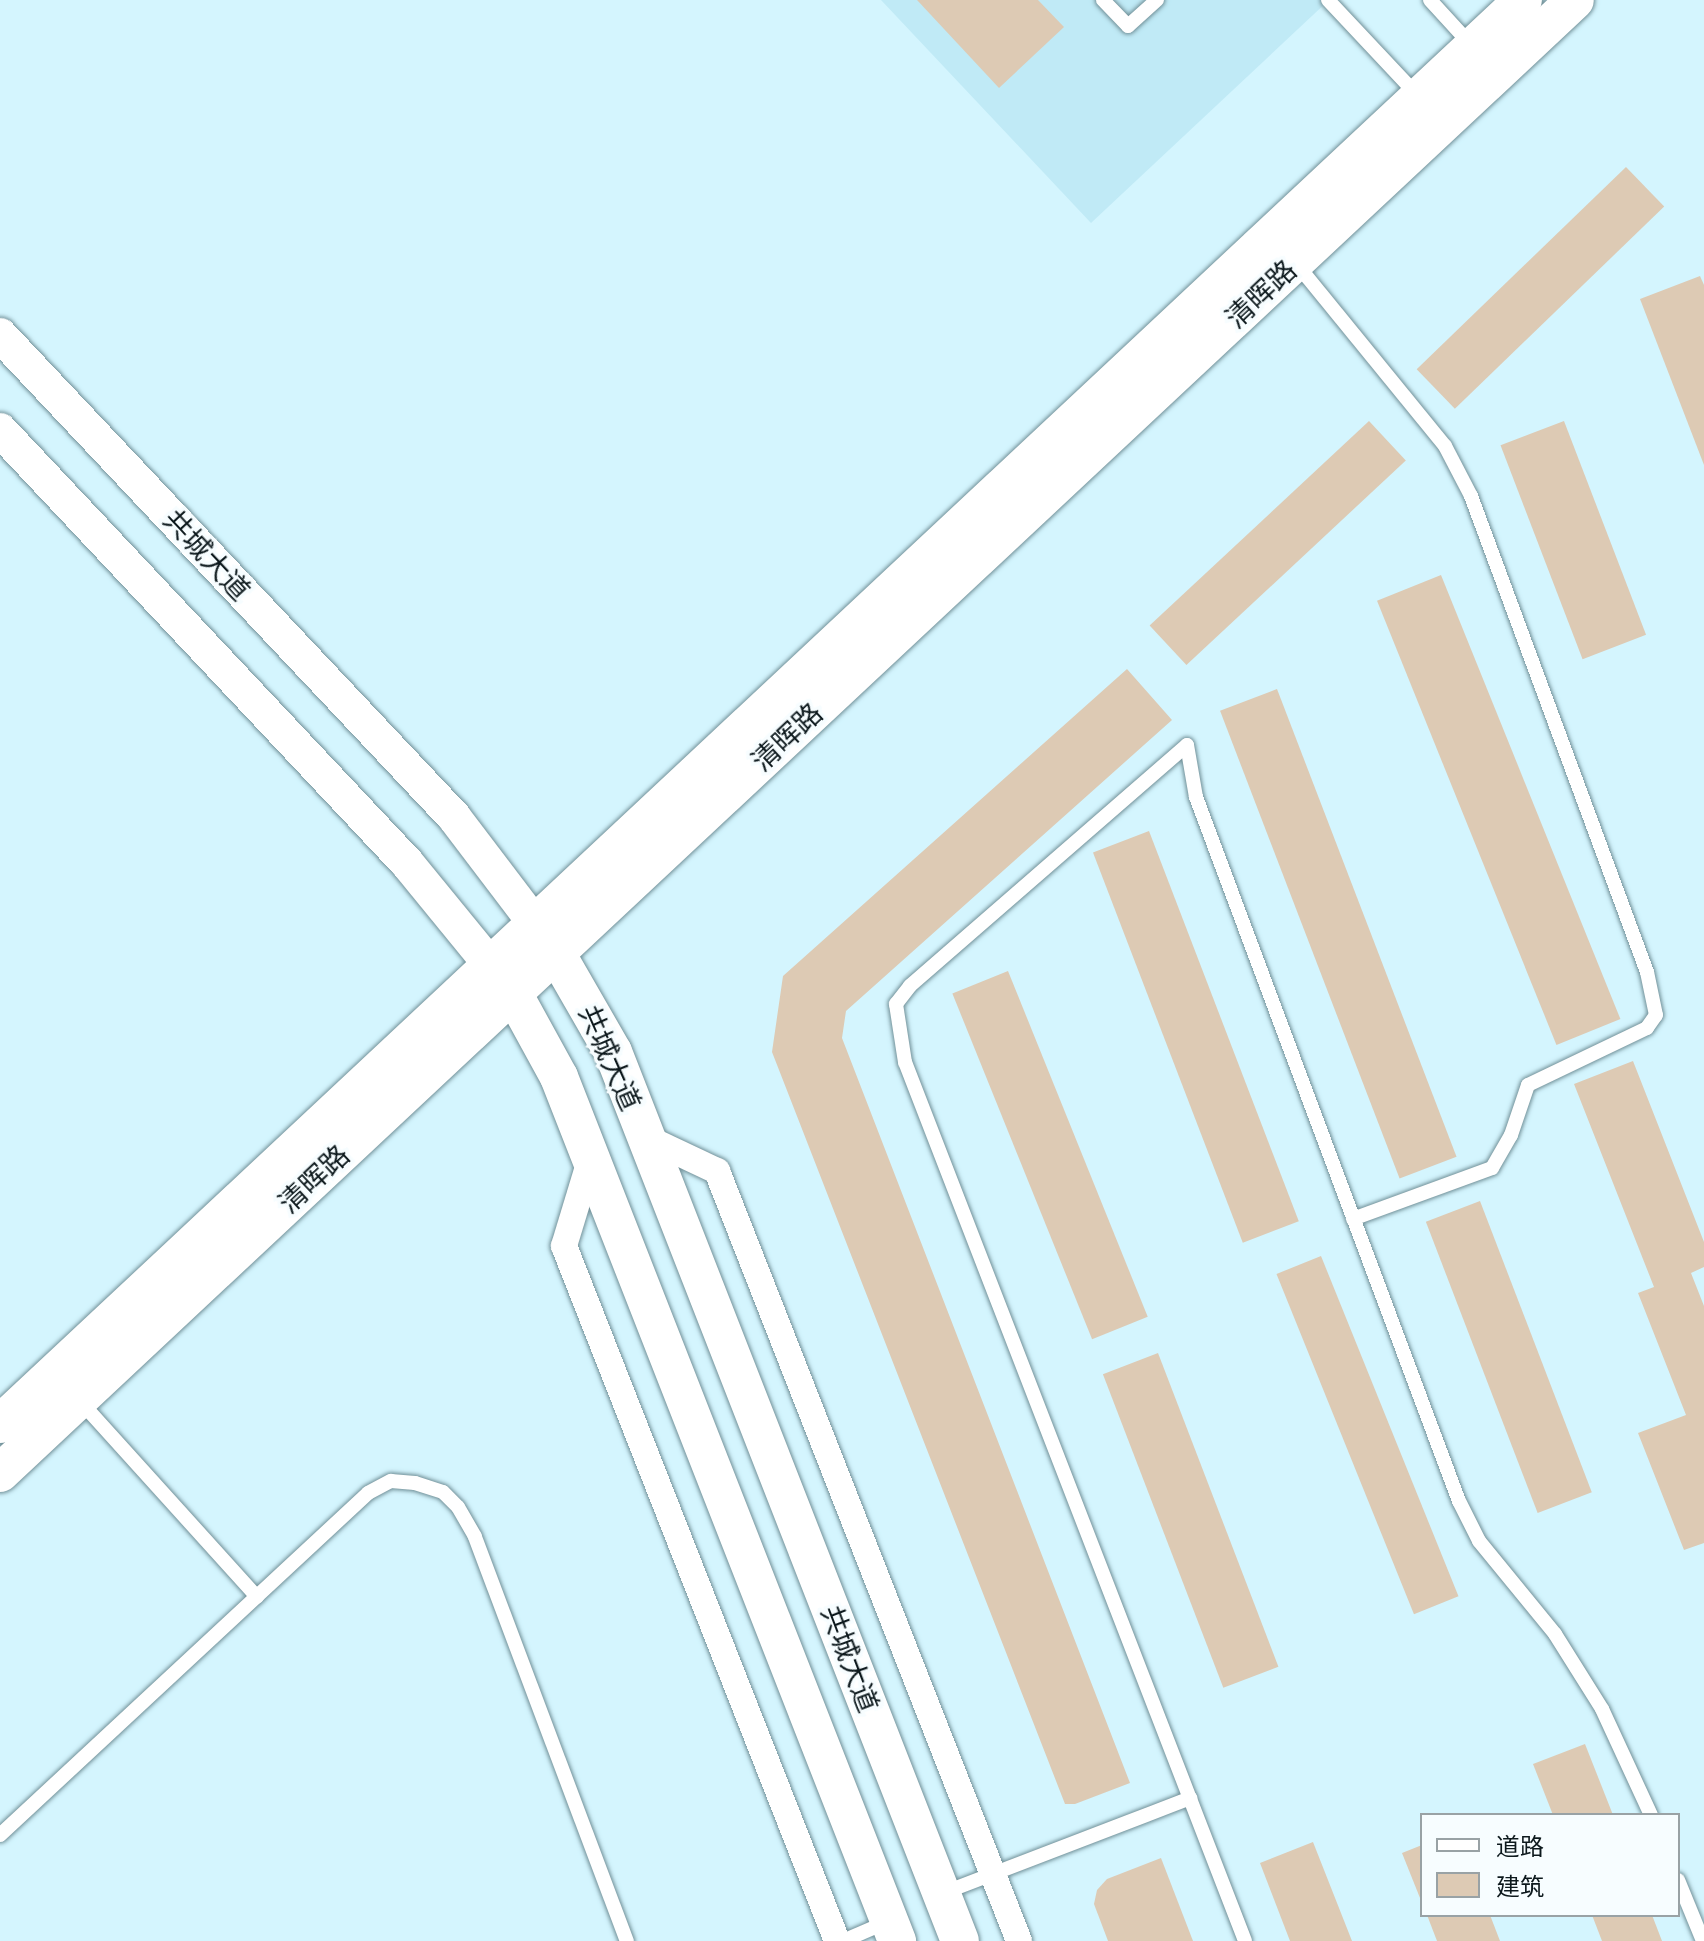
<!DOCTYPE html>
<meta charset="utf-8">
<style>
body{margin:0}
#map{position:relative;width:1704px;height:1941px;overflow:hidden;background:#d4f5fe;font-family:"Titillium Web","Noto Sans SC",sans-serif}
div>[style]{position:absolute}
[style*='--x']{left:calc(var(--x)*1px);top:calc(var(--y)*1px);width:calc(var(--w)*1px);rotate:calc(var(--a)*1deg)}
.built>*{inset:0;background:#c0eaf6}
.building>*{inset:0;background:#ddcab4;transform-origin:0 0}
.roads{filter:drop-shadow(0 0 2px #719098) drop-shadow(0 0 2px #719098)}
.service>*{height:14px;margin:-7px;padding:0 7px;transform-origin:7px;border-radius:7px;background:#fff}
.minor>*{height:26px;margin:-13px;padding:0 13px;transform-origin:13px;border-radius:13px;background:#fff}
.tertiary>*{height:34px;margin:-17px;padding:0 17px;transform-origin:17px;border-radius:17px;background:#fff}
.secondary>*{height:38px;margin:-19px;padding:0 19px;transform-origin:19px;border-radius:19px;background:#fff}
span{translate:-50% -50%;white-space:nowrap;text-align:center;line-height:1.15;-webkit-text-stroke:7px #f7fdff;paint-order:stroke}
.street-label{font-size:28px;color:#0d191d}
.legend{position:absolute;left:1420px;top:1813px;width:260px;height:104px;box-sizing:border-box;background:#f7fdff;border:2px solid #99a2a5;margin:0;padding:10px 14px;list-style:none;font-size:24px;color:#0d191d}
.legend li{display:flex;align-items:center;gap:16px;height:40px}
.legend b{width:40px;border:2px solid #99a2a5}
</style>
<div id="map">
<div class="built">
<div style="clip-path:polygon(881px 0,1329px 0,1091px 223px)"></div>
</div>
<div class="building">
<div style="clip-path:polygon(917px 0,1038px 0,1064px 27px,999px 88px)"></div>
<div style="left:1626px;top:167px;width:55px;height:291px;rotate:46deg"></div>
<div style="clip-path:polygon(1700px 276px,1704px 285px,1704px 465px,1640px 299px)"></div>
<div style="left:1369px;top:421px;width:54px;height:300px;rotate:47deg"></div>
<div style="left:1564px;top:421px;width:229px;height:68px;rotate:69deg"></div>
<div style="left:1441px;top:575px;width:479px;height:69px;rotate:68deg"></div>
<div style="clip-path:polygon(1127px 669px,1172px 720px,846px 1011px,842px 1038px,1130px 1783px,1075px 1804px,1065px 1804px,772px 1052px,783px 976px)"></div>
<div style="left:1277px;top:689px;width:501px;height:61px;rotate:69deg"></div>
<div style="left:1149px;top:831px;width:418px;height:60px;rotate:69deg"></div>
<div style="left:1008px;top:971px;width:373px;height:60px;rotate:68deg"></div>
<div style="clip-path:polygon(1633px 1061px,1704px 1242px,1704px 1267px,1691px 1273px,1704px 1306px,1704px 1543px,1684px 1550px,1638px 1433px,1686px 1415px,1638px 1293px,1654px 1287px,1574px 1084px)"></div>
<div style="left:1480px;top:1201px;width:312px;height:58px;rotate:69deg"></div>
<div style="left:1321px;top:1256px;width:367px;height:48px;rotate:68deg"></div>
<div style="left:1158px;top:1353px;width:336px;height:59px;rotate:69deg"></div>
<div style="clip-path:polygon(1585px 1744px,1613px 1815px,1553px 1815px,1533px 1764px)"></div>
<div style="clip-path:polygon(1313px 1842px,1352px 1941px,1290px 1941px,1260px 1863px)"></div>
<div style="clip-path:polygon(1422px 1845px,1422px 1903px,1402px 1853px)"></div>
<div style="clip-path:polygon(1161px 1858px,1193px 1941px,1108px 1941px,1094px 1904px,1097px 1890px,1107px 1879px)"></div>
<div style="clip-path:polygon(1427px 1915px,1490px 1915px,1500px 1941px,1437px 1941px)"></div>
<div style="clip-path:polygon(1592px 1915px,1652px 1915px,1662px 1941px,1602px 1941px)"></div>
</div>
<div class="roads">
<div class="service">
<div style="--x:1103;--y:0;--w:36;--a:46"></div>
<div style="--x:1128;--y:26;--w:39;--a:-42"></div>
<div style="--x:1328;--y:0;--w:132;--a:46.8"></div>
<div style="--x:1430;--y:0;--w:64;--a:47.5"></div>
<div style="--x:1295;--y:262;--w:237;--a:50.8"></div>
<div style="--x:1445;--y:446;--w:56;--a:62.5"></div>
<div style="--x:1471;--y:496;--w:507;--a:69.71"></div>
<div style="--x:1647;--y:972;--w:44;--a:78.2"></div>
<div style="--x:1656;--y:1015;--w:16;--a:125"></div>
<div style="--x:1647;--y:1028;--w:132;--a:154.4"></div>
<div style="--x:1528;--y:1085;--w:53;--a:108.8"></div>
<div style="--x:1511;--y:1135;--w:38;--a:120"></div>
<div style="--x:1492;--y:1168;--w:148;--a:159.9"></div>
<div style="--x:1187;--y:745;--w:367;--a:139"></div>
<div style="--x:910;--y:986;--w:23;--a:128"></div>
<div style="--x:896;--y:1004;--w:59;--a:81.2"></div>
<div style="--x:905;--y:1062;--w:942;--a:68.85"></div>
<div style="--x:1187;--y:745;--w:53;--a:80.2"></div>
<div style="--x:1196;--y:797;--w:752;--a:69.52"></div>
<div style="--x:1459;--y:1501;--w:45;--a:63.4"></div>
<div style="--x:1479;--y:1541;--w:120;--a:50.7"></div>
<div style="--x:1555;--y:1634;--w:89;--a:57.9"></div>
<div style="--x:1602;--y:1709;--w:117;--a:65.2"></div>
<div style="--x:80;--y:1401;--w:264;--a:47.9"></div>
<div style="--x:0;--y:1835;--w:502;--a:-42.9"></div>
<div style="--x:368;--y:1493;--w:26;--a:-28"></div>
<div style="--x:391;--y:1481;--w:24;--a:5"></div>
<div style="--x:415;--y:1483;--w:29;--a:18"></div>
<div style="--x:443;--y:1492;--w:21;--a:45"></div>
<div style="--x:458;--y:1507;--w:34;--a:60"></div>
<div style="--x:475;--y:1537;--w:432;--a:69.4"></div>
<div style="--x:1678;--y:1880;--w:66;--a:67.7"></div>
<div style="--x:943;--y:1893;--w:265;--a:-21"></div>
<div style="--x:843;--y:1941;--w:48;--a:-23.4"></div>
</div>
<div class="minor">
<div style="--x:645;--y:1137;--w:80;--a:25.3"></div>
<div style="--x:717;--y:1171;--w:827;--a:68.58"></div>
<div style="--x:591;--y:1157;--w:93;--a:106.9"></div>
<div style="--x:564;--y:1246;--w:747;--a:68.55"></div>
</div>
<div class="tertiary">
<div style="--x:0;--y:335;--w:662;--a:46.71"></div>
<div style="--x:454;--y:817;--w:162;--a:52.8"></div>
<div style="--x:0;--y:430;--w:594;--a:46.77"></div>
<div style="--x:407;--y:863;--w:158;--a:50.7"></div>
</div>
<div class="secondary">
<div style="--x:556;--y:953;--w:114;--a:60.1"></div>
<div style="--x:613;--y:1052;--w:954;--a:68.68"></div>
<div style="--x:513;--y:993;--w:96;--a:61.3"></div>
<div style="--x:559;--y:1077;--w:928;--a:68.63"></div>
<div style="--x:0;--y:1424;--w:2085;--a:-43.08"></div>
<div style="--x:0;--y:1473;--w:2156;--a:-43.08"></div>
</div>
</div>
<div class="street-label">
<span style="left:1261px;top:294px;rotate:-43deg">清晖路</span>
<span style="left:207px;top:555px;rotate:47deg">共城大道</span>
<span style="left:787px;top:737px;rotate:-43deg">清晖路</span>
<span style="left:610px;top:1058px;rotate:66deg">共城大道</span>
<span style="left:314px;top:1179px;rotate:-43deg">清晖路</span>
<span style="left:850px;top:1659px;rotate:69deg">共城大道</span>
</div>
<ul class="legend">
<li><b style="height:10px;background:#fff"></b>道路</li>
<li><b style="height:22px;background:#ddcab4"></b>建筑</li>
</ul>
</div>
